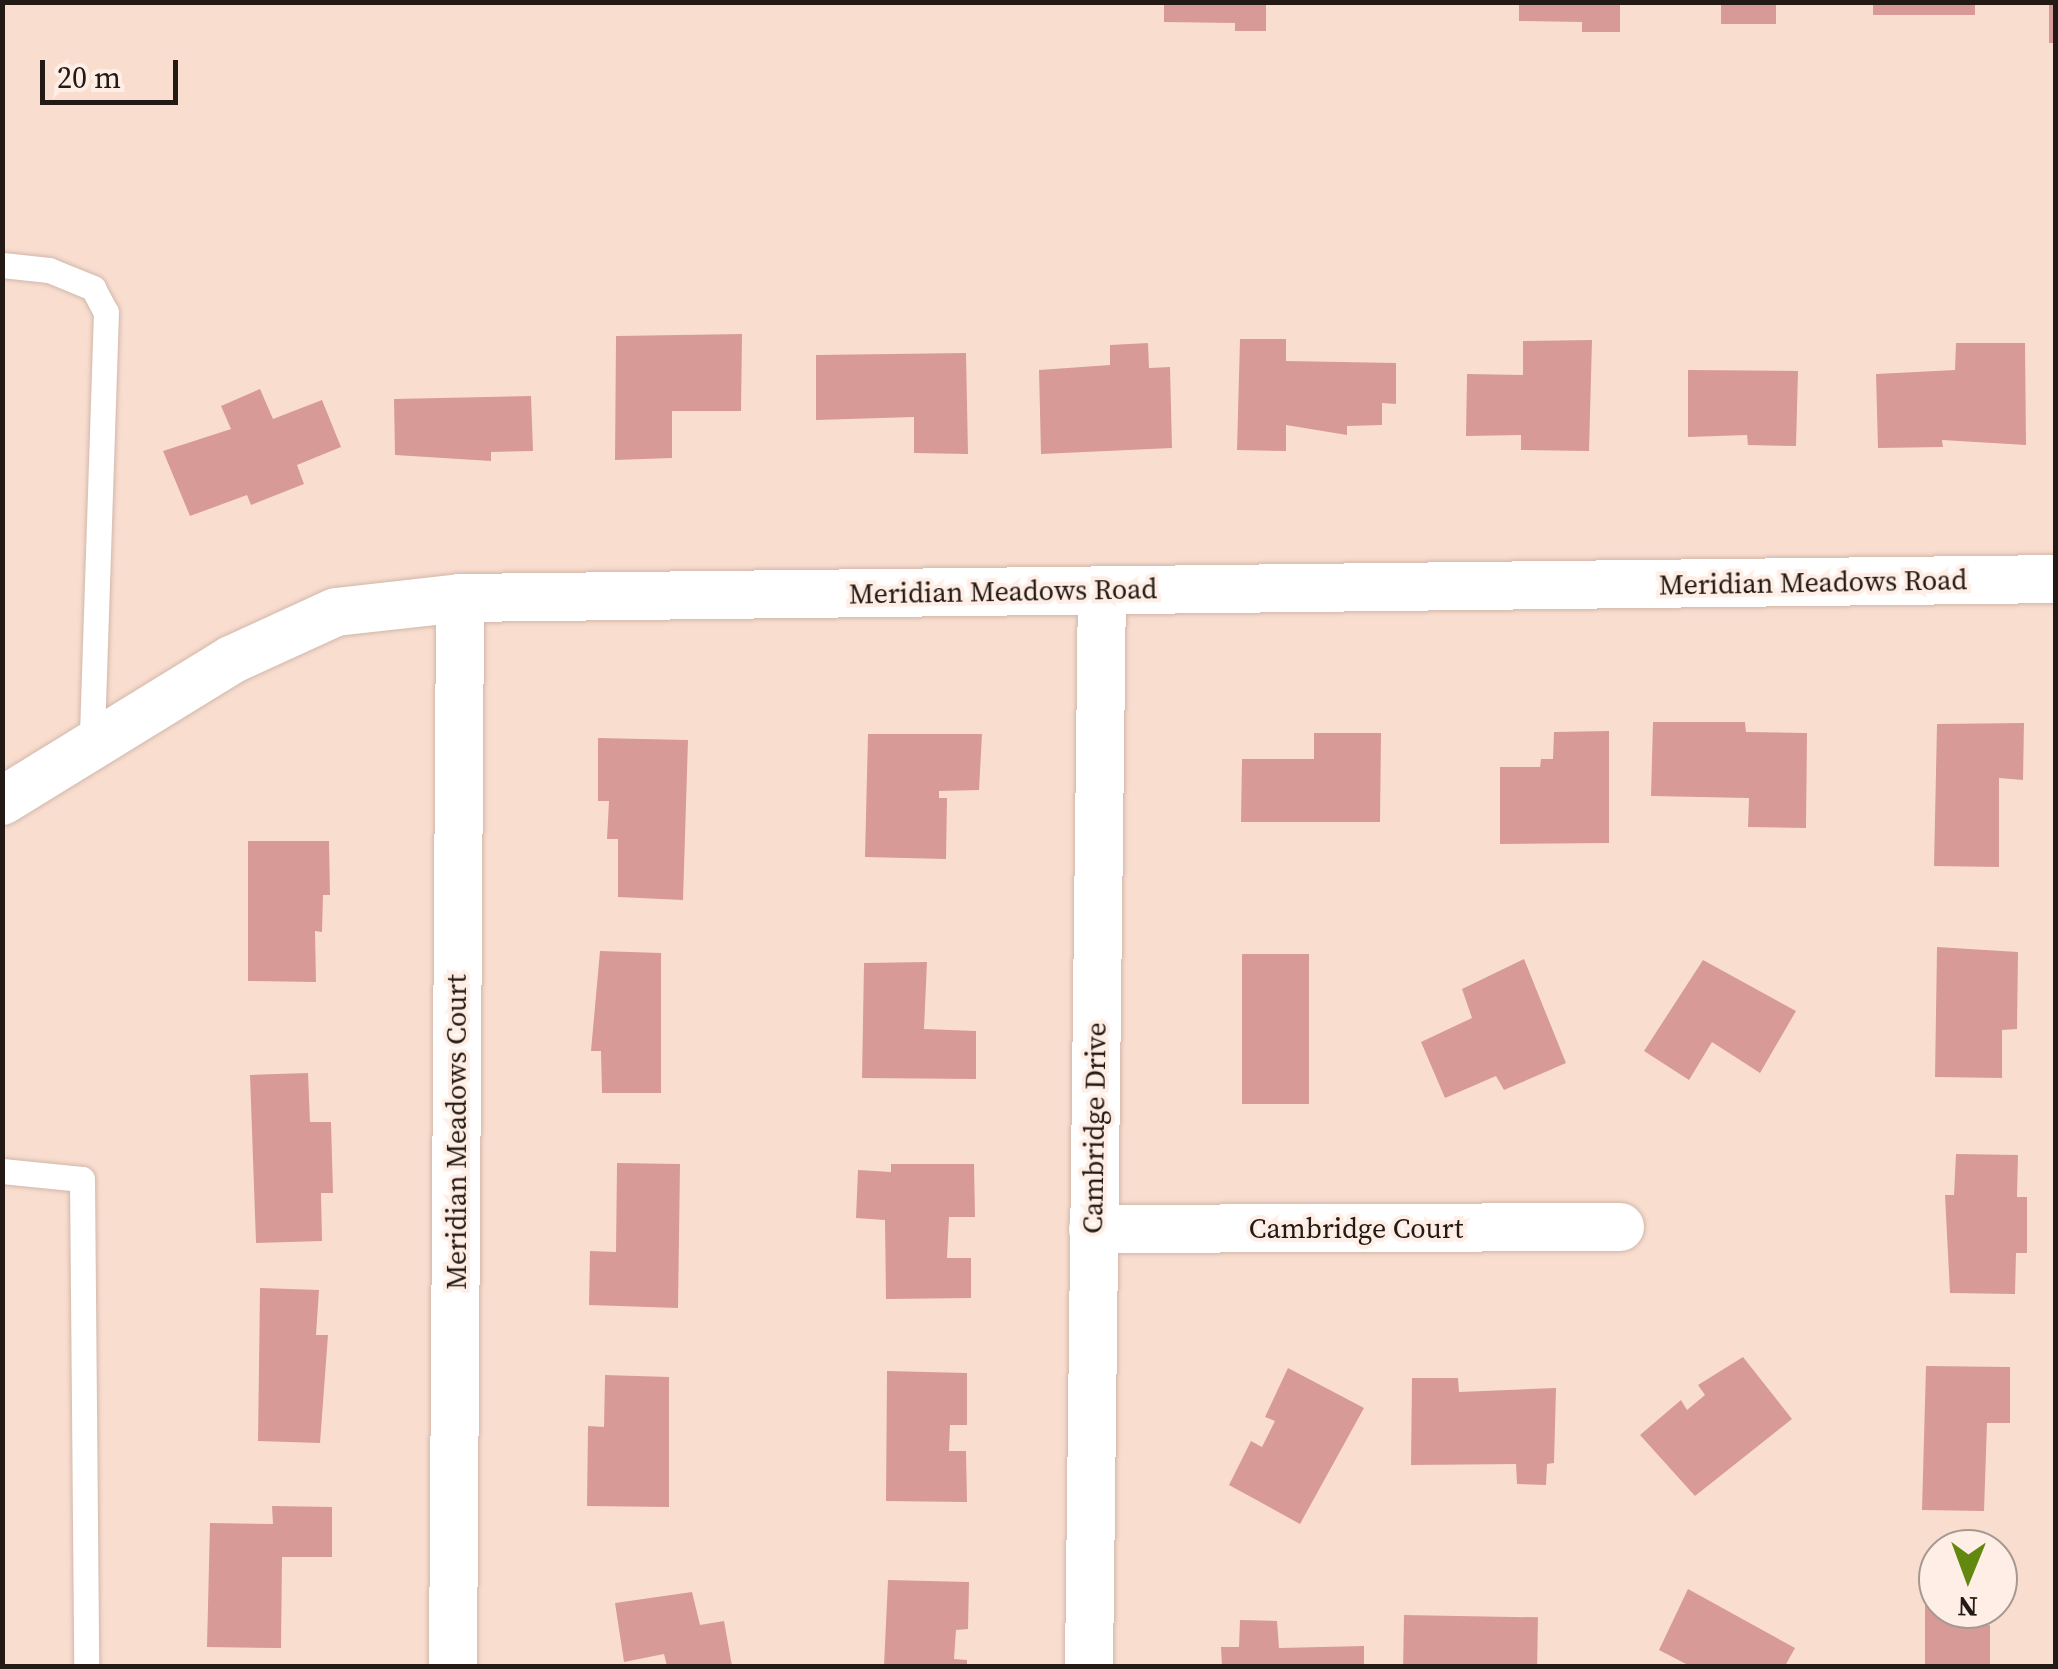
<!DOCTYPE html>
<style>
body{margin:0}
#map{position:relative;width:2058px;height:1669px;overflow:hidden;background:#f9ded0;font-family:"Source Serif 4",serif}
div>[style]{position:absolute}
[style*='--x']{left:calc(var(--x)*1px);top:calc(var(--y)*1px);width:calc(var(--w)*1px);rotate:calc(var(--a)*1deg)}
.building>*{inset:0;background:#d89a97;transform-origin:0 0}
.roads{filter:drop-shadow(0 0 2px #d1b7aa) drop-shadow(0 0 2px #d1b7aa)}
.lane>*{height:25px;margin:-12.5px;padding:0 12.5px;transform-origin:12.5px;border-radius:12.5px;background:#fff}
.street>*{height:48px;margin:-24px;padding:0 24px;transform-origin:24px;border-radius:24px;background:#fff}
span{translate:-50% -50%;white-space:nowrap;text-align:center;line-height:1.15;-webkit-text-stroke:8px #feeee5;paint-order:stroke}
.street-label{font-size:28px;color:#231a15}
.frame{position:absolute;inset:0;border:5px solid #231a15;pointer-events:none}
.north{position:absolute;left:1918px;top:1529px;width:100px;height:100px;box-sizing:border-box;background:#feeee5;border:2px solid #a69992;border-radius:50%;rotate:181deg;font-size:28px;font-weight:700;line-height:40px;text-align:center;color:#231a15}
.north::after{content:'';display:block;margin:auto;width:35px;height:45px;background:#63880f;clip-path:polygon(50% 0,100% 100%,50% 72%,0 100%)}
.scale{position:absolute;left:40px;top:60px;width:138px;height:45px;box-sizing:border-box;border:5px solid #231a15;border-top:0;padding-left:12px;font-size:30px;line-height:35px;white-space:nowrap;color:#231a15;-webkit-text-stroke:8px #feeee5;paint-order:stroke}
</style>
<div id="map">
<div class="building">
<div style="clip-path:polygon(1164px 2px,1266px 2px,1266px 31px,1235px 31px,1235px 23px,1164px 22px)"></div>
<div style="clip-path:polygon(1519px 2px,1620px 2px,1620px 32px,1582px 32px,1582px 22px,1519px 21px)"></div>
<div style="left:1721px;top:2px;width:55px;height:22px"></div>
<div style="left:1873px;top:2px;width:102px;height:13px"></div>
<div style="left:2049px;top:2px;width:7px;height:41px"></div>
<div style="clip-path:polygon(742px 334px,741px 411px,672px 411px,672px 458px,615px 460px,616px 336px)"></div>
<div style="clip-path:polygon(1240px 339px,1286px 339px,1286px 361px,1396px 363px,1396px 404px,1382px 403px,1382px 425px,1347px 426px,1347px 435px,1286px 425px,1286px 451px,1237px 450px)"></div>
<div style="clip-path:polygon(1592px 340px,1589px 451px,1521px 450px,1521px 435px,1466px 436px,1467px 374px,1523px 375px,1523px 341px)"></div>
<div style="clip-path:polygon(1148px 343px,1149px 368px,1170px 367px,1172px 448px,1041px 454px,1039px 370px,1110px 365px,1110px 345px)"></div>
<div style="clip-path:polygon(1956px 343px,2025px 343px,2026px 445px,1942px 440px,1943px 447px,1878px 448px,1876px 374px,1955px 370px)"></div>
<div style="clip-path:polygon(966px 353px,968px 454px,914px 453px,914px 417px,816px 420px,816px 355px)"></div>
<div style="clip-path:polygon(1688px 370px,1798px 371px,1796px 446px,1748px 445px,1747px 435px,1688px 437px)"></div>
<div style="clip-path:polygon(260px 389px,273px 419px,322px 400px,341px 447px,297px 465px,304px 484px,251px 505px,247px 495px,190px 516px,163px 451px,231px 429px,221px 406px)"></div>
<div style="clip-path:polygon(531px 396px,533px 451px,491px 452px,491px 461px,395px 455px,394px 399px)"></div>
<div style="clip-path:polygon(1653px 722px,1745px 722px,1746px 732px,1807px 733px,1806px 828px,1748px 827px,1749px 798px,1651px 796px)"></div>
<div style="clip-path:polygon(2024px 723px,2023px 780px,1999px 778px,1999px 867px,1934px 866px,1937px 724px)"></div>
<div style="clip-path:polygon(1609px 731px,1609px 843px,1500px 844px,1500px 767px,1540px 767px,1541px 759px,1553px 759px,1554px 732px)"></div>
<div style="clip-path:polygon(1314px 733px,1381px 733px,1380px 822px,1241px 822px,1242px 759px,1314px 759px)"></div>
<div style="clip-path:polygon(868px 734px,982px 734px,979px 790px,939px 791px,939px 798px,947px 798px,946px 859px,865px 857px)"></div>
<div style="clip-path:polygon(598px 738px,688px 740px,683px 900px,618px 897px,618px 839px,607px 839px,609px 801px,598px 801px)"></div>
<div style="clip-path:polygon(248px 841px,329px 841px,330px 895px,323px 895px,322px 932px,315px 931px,316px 982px,248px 981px)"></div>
<div style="clip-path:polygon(1937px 947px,2018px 952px,2017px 1029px,2002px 1030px,2002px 1078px,1935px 1077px)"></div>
<div style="clip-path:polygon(600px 951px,661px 953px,661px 1093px,602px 1093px,601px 1051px,591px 1051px)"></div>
<div style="left:1309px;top:954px;width:150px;height:67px;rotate:90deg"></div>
<div style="clip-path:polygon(1524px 959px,1566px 1063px,1504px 1090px,1496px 1076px,1445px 1098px,1421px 1042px,1472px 1018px,1462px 989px)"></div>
<div style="clip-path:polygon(1703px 960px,1796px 1011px,1760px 1073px,1712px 1042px,1689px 1080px,1644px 1051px)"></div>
<div style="clip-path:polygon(927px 962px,924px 1029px,976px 1031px,976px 1079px,862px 1078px,864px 963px)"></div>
<div style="clip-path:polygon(308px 1073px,310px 1122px,331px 1122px,333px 1193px,321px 1193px,322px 1241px,256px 1243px,250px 1075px)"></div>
<div style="clip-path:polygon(1956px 1154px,2018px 1155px,2017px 1197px,2027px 1197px,2027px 1253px,2016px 1253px,2015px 1294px,1950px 1293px,1945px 1195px,1954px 1195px)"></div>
<div style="clip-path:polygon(617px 1163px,680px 1164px,678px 1308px,589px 1305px,590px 1251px,616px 1252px)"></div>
<div style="clip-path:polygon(891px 1164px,974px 1164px,975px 1217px,949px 1217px,947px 1258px,971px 1258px,971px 1298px,886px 1299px,885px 1220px,856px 1218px,858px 1170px,891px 1172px)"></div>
<div style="clip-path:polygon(260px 1288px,319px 1290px,316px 1335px,328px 1335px,320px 1443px,258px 1441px)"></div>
<div style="clip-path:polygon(1743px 1357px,1792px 1419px,1695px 1496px,1640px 1435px,1681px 1400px,1687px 1410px,1705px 1395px,1698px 1385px)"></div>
<div style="clip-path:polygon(1926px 1366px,2010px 1367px,2010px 1423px,1987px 1423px,1984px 1511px,1922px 1510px)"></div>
<div style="clip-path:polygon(1288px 1368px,1364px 1408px,1300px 1524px,1229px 1485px,1251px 1441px,1262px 1447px,1275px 1421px,1265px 1417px)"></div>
<div style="clip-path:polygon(887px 1371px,967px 1373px,967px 1425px,950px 1425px,949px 1451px,966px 1451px,967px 1502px,886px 1501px)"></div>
<div style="clip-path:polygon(605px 1375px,669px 1377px,669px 1507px,587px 1506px,588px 1426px,604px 1427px)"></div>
<div style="clip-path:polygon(1412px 1378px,1458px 1378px,1459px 1392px,1556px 1388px,1554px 1463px,1547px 1464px,1546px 1485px,1517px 1484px,1516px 1464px,1411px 1465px)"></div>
<div style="clip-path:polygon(272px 1506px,332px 1507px,332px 1557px,282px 1557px,281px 1648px,207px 1647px,210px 1523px,273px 1524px)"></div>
<div style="clip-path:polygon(888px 1580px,969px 1582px,968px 1629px,956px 1630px,954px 1659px,967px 1660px,967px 1666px,884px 1666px)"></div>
<div style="clip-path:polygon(1925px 1580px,1938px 1580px,1938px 1609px,1979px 1609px,1978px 1625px,1990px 1625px,1990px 1666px,1925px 1666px)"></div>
<div style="clip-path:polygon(1688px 1589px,1795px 1648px,1785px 1666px,1690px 1666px,1659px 1650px)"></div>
<div style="clip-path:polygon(692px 1592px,700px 1625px,724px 1621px,732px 1666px,667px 1666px,664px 1654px,624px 1662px,615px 1603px)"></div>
<div style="left:1404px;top:1615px;width:134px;height:51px;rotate:1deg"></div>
<div style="clip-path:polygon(1240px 1620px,1277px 1621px,1279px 1648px,1364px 1646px,1364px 1666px,1222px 1666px,1221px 1647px,1239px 1647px)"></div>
</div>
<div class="roads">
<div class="lane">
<div style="--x:2;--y:265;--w:47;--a:6.1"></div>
<div style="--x:49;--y:270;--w:48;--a:22.2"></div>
<div style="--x:93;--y:288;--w:27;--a:62"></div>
<div style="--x:106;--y:312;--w:432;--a:91.9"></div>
<div style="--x:2;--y:1171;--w:80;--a:5.7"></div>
<div style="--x:82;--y:1179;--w:487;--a:89.5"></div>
</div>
<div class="street">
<div style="--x:2;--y:801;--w:269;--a:-31.6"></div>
<div style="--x:231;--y:660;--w:115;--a:-24.6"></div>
<div style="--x:336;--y:612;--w:125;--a:-6.4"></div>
<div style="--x:460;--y:598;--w:1596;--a:-0.68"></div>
<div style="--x:1093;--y:1229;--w:527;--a:-0.22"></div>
<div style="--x:453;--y:1666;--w:1068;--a:-89.62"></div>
<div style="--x:1089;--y:1666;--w:1076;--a:-89.31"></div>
</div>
</div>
<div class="street-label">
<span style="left:1813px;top:582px;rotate:-1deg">Meridian Meadows Road</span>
<span style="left:1003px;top:591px;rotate:-1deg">Meridian Meadows Road</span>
<span style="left:1094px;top:1128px;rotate:-89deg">Cambridge Drive</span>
<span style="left:456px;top:1132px;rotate:-90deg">Meridian Meadows Court</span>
<span style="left:1356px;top:1228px">Cambridge Court</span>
</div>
<div class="frame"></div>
<div class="north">N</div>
<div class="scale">20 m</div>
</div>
